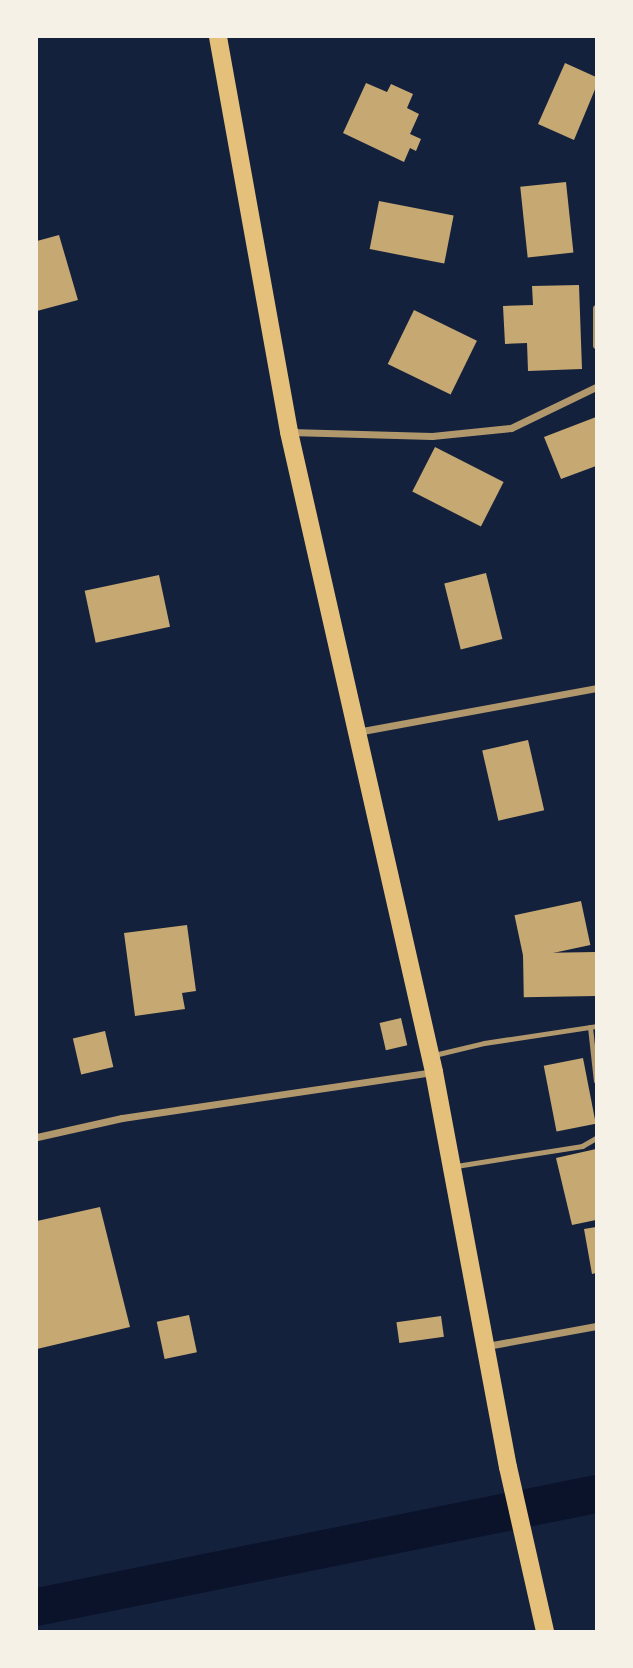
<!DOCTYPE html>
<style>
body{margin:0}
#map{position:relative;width:633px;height:1668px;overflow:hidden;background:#14213d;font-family:"DejaVu Sans",sans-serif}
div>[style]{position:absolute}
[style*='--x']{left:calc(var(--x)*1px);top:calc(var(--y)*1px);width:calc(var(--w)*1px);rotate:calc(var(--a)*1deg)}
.canal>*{height:38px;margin:-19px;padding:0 19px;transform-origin:19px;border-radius:19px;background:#0b132b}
.building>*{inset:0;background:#c6a872;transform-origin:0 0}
.service>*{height:5px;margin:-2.5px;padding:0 2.5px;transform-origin:2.5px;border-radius:2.5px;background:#b1986c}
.minor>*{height:7px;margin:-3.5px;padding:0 3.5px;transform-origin:3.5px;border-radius:3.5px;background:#b1986c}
.primary>*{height:18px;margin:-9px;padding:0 9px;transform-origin:9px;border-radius:9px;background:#e5c07b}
span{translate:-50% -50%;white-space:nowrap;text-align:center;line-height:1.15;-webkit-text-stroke:7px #f6f1e7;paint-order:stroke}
.frame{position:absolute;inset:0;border:38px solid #f6f1e7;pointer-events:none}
</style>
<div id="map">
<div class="canal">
<div style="--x:37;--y:1607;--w:570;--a:-11.43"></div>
</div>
<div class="building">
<div style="clip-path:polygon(565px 63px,596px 77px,596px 87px,574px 140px,538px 124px)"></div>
<div style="clip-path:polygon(366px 83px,387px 92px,391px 84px,413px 94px,407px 108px,419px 114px,410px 134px,421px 139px,416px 151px,410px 148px,404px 162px,343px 133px)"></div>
<div style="left:566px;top:182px;width:71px;height:46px;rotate:84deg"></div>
<div style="left:379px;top:201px;width:76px;height:49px;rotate:11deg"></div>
<div style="clip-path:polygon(59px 235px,78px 300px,37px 311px,37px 241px)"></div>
<div style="clip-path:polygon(579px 285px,582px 369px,528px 371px,527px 343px,505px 344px,503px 306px,533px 305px,532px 286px)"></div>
<div style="left:414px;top:310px;width:70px;height:60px;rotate:26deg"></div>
<div style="clip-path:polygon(596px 417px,596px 466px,561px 479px,544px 437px)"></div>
<div style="left:435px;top:447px;width:77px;height:50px;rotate:27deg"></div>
<div style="left:486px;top:573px;width:68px;height:43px;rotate:76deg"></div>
<div style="left:159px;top:575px;width:53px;height:76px;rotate:78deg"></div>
<div style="left:528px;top:740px;width:72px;height:47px;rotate:77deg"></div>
<div style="left:581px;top:901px;width:45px;height:68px;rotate:78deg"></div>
<div style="clip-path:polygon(187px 925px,196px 991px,182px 993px,185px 1009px,135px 1016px,124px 933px)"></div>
<div style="left:595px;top:952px;width:44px;height:72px;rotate:89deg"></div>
<div style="left:401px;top:1018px;width:28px;height:22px;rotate:77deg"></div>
<div style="left:105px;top:1031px;width:37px;height:33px;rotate:77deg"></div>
<div style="left:583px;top:1058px;width:67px;height:40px;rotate:79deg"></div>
<div style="clip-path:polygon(596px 1149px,596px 1220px,572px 1225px,556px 1158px)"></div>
<div style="clip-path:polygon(100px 1207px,130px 1327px,37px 1349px,37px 1221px)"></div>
<div style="clip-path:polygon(596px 1227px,596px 1273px,592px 1274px,584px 1229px)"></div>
<div style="left:189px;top:1315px;width:38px;height:33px;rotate:78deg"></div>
<div style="left:441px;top:1316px;width:21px;height:45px;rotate:82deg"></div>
</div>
<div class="service">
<div style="--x:590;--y:1027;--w:54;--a:83.7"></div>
<div style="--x:434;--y:1055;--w:51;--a:-13.5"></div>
<div style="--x:484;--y:1043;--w:113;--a:-8.6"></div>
<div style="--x:456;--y:1166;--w:128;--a:-9"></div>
<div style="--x:582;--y:1146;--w:16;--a:-30"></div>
</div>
<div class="minor">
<div style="--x:596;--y:308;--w:37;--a:90"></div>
<div style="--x:290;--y:432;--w:142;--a:1.6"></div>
<div style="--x:432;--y:436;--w:79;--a:-5.8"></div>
<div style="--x:511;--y:428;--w:94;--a:-25.8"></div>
<div style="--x:357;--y:732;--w:243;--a:-10.4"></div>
<div style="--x:37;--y:1137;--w:87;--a:-12.6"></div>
<div style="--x:122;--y:1118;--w:314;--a:-8.4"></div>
<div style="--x:487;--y:1346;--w:111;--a:-10.4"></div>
</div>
<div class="primary">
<div style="--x:218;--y:37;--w:401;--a:79.8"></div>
<div style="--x:289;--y:432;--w:656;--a:77.23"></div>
<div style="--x:434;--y:1072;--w:402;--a:79.4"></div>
<div style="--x:508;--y:1467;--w:168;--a:77.3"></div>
</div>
<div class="frame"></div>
</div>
